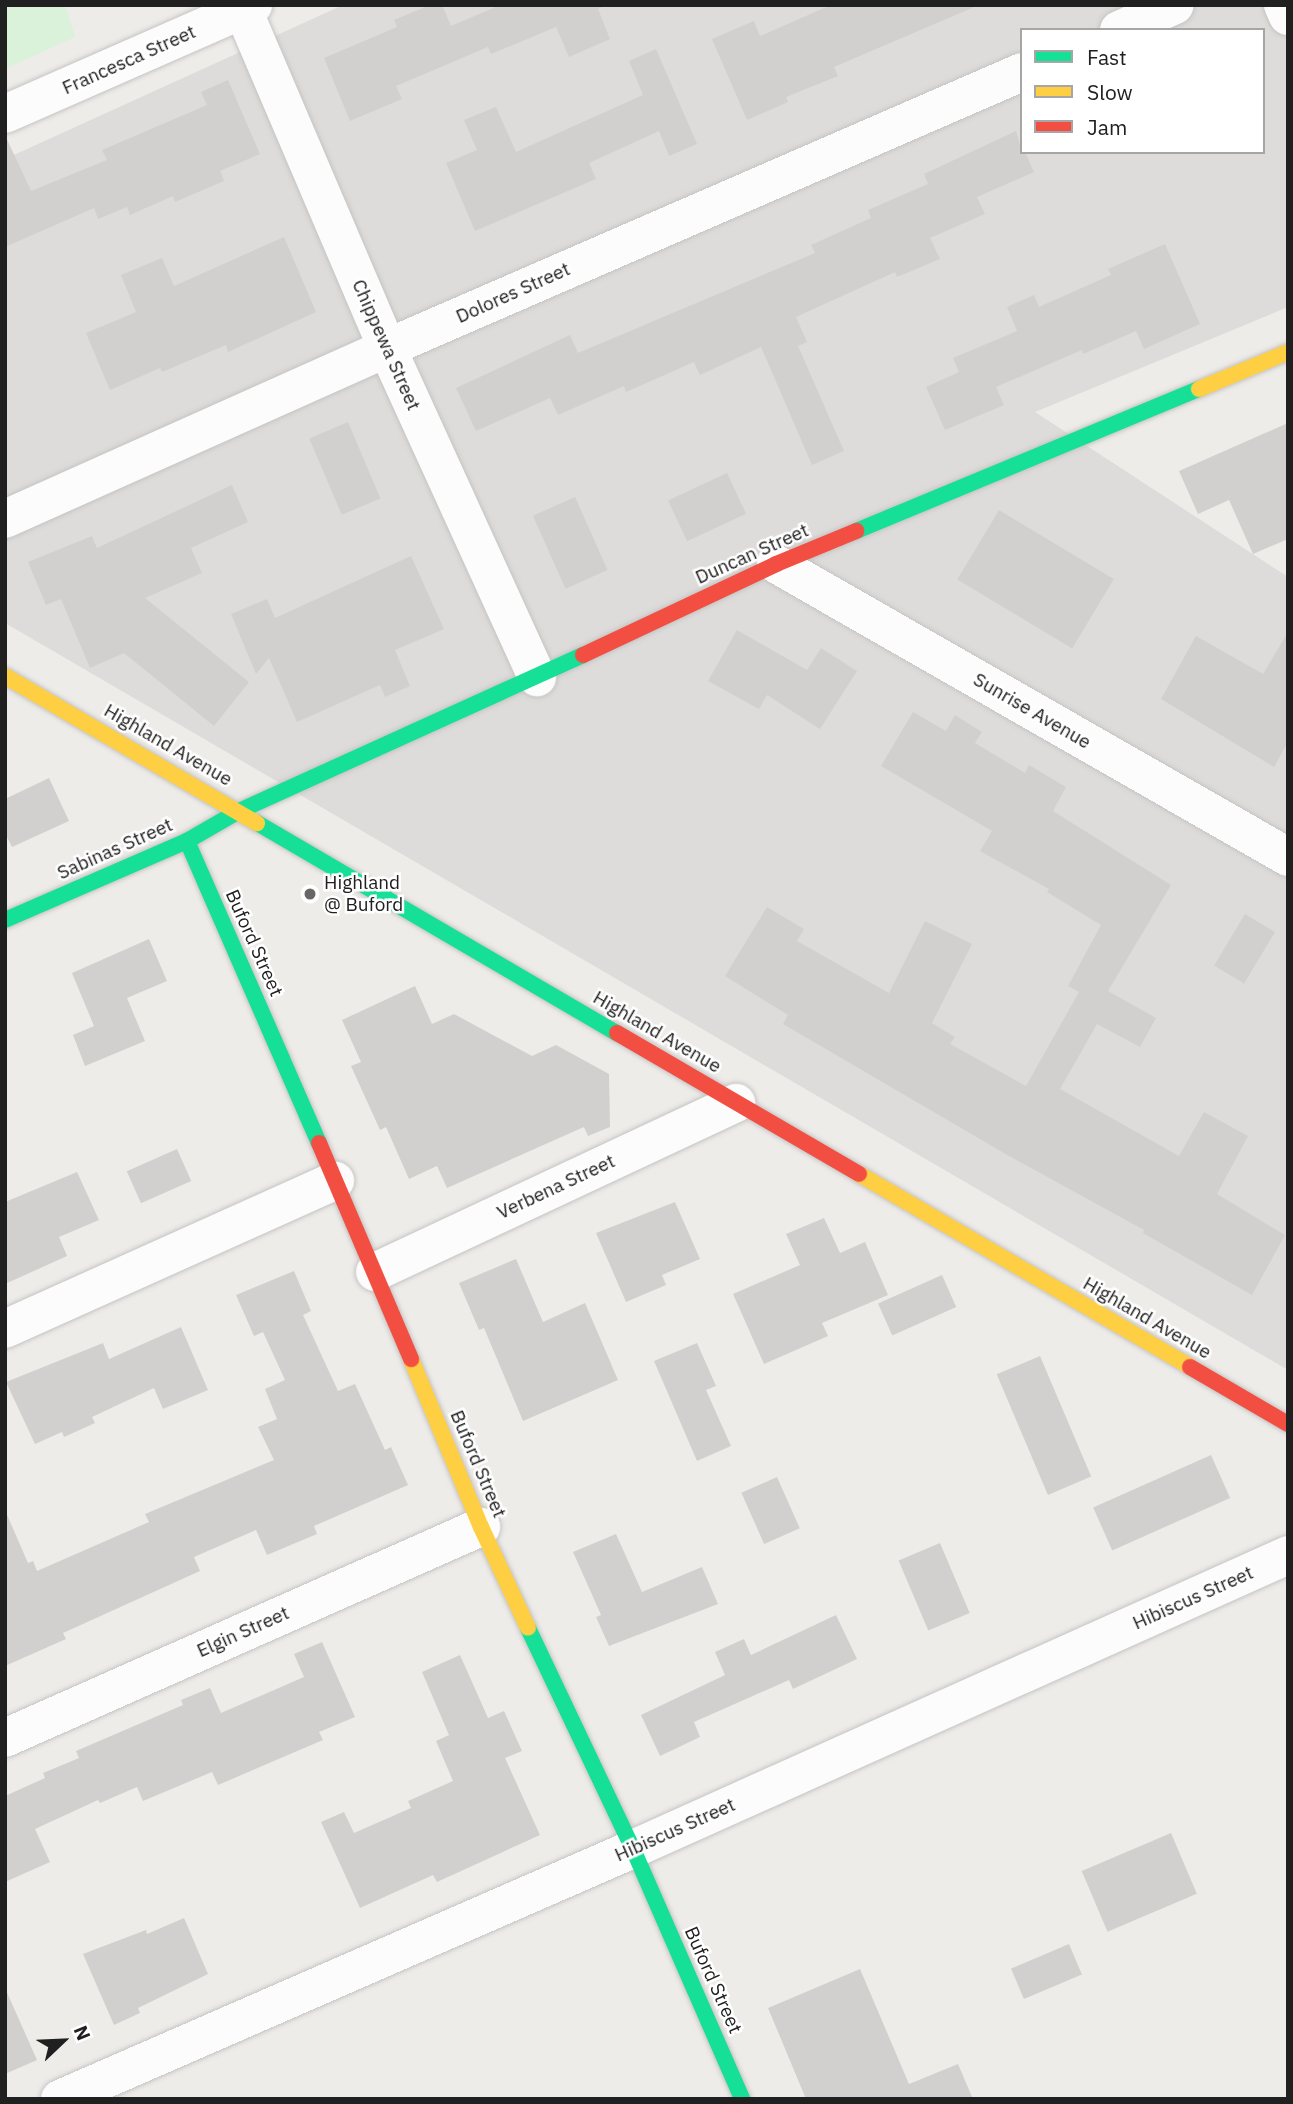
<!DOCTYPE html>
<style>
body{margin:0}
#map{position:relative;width:1293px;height:2104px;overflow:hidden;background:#eeece9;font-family:"IBM Plex Sans",sans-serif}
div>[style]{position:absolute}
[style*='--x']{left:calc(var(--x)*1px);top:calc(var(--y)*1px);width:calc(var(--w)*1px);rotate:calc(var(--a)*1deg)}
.residential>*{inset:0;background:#dddcda}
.park>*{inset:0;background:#d9f2d9}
.building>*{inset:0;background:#d2d0ce;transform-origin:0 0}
.roads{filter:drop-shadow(0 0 2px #c5c4c3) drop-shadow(0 0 2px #c5c4c3)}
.street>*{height:38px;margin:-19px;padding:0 19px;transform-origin:19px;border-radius:19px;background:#fcfcfc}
.fast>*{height:16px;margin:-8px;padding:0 8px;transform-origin:8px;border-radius:8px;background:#16e098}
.slow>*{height:16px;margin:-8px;padding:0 8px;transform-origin:8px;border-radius:8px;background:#ffcf43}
.jam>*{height:16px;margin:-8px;padding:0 8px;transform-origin:8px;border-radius:8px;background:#f24e42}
.dots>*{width:19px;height:19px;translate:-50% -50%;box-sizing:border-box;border:4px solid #fff;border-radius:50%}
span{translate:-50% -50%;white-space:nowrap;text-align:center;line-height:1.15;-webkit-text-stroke:5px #fff;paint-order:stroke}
.street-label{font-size:19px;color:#202020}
.poi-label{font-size:19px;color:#202020}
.left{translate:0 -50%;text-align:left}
.frame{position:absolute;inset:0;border:7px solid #202020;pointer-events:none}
.legend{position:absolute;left:1020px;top:28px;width:245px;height:126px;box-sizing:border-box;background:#fff;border:2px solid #a6a6a6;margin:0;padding:9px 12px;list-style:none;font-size:21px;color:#202020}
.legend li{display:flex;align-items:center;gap:14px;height:35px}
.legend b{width:35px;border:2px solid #a6a6a6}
.north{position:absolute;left:28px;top:2006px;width:70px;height:70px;-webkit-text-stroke:5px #fff;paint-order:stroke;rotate:67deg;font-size:19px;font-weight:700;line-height:28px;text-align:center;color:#202020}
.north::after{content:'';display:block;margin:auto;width:24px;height:32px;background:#202020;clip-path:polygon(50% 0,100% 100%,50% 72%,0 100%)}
</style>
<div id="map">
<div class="residential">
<div style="clip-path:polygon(evenodd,343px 5px,1288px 5px,1288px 307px,1035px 412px,1288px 577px,1288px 1370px,5px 623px,5px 159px,343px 5px,1022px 30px,1263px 30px,1263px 152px,1022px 152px,1022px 30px)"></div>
</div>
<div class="park">
<div style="clip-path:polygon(5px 5px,65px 5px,75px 37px,5px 69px)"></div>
</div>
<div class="building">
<div style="clip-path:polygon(430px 5px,442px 5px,451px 26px,500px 5px,606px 5px,598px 9px,610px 39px,569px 57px,556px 27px,491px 54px,488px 47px,396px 86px,402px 99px,350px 121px,324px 58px,397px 27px,394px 20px)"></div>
<div style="clip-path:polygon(831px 5px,979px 5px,834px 67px,838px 76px,786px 97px,788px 102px,747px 120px,712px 39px,754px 21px,760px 36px)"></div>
<div style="clip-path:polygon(656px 49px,697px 144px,669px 156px,659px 131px,589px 163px,596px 179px,475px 231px,446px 163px,477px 150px,464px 120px,496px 107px,516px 152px,643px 95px,629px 61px)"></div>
<div style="clip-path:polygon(228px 80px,260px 154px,220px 171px,224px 181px,175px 202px,173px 196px,130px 215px,127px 207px,98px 219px,94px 208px,5px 247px,5px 135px,31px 191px,107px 160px,102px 150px,207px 105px,201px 92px)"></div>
<div style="clip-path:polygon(1016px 131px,1022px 152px,1025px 152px,1034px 172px,977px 197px,985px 214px,930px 238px,940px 259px,897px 277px,895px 272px,796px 317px,807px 342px,798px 346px,844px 451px,812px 465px,761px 347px,700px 375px,694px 362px,626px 392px,624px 386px,558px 415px,550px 398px,476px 431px,456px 388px,570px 335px,578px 353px,815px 253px,811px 245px,871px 218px,868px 210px,928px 184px,924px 174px)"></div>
<div style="clip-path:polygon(284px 237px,316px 312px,228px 352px,226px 345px,162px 372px,160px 368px,110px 390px,86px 333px,136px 312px,121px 275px,162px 258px,174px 286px)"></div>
<div style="clip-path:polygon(1165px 244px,1200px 324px,1144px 349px,1136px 331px,1083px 354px,1082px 350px,996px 387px,1004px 405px,945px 430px,926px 387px,959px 372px,953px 358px,1017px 331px,1007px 307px,1034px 295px,1039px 307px,1111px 275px,1108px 269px)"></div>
<div style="left:348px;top:422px;width:83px;height:42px;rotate:67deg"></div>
<div style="clip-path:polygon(1288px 423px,1288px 539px,1253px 554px,1229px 500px,1198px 514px,1179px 471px)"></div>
<div style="left:727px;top:473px;width:45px;height:65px;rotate:65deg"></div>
<div style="clip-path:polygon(232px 485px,248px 522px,191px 548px,202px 573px,145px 598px,249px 682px,214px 726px,124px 653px,90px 668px,61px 599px,46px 605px,28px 562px,92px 536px,97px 548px)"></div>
<div style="left:575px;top:497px;width:80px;height:46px;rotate:66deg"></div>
<div style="left:999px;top:510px;width:134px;height:81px;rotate:31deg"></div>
<div style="clip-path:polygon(411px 556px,444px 629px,395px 650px,410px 686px,385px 697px,380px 685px,297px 722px,269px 658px,256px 674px,231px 614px,267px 599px,275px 618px)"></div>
<div style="clip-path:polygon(737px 630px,807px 670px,821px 648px,857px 671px,820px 729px,767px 695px,759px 709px,708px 681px)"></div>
<div style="clip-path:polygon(1288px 632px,1288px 742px,1274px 767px,1161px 699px,1196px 636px,1263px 674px)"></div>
<div style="clip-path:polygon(913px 712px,946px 731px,955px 715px,982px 732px,975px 743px,1025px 773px,1029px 765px,1066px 787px,1053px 811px,1171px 885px,1108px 991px,1156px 1018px,1140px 1047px,1097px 1024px,1060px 1089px,1179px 1156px,1204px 1112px,1248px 1136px,1217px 1194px,1285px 1235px,1252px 1295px,1143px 1233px,1144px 1230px,1009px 1156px,783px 1024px,788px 1015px,725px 976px,767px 907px,804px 929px,797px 941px,889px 993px,925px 921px,972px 944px,932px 1023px,955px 1037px,950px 1044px,1026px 1086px,1079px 992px,1068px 986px,1101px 925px,1047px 892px,1049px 889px,980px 851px,992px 831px,881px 766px)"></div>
<div style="clip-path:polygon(49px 778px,69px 821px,12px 847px,5px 833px,5px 799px)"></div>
<div style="left:1245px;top:914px;width:35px;height:60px;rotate:31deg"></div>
<div style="clip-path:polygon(149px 939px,167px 981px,127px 998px,145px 1041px,85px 1066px,73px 1035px,94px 1026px,72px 973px)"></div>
<div style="clip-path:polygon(415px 986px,432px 1024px,454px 1014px,532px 1056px,556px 1045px,609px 1074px,610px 1127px,588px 1136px,584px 1127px,447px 1188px,437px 1166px,409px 1179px,386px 1127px,380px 1130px,351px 1066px,361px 1062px,342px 1020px)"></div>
<div style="left:177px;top:1149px;width:35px;height:55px;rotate:66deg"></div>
<div style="clip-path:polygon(77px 1172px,99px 1220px,59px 1237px,67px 1256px,5px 1284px,5px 1202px)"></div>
<div style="clip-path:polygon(675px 1202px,700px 1259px,662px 1275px,666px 1285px,626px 1302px,596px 1233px)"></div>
<div style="clip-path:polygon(824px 1218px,840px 1253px,865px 1242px,888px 1295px,822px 1323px,828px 1336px,764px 1364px,733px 1294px,800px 1265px,786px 1234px)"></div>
<div style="clip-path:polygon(516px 1259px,543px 1322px,585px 1303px,618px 1380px,523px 1421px,484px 1328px,479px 1330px,459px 1283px)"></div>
<div style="clip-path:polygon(294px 1271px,311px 1311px,303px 1315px,338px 1391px,355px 1384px,385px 1450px,391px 1447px,408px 1485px,314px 1526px,317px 1534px,267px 1555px,256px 1530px,194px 1557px,200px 1571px,63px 1633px,66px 1639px,5px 1666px,5px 1510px,28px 1563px,33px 1561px,37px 1571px,149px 1522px,145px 1514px,274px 1460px,258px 1427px,277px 1419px,265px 1389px,285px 1380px,263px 1332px,254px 1336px,236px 1295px)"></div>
<div style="left:942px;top:1275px;width:35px;height:70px;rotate:66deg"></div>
<div style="clip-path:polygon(181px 1327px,208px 1390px,163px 1409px,154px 1388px,92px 1417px,95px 1423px,64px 1437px,62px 1432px,35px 1444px,6px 1382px,103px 1343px,109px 1359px)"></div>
<div style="clip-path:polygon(697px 1343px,716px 1386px,706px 1390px,731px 1446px,697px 1461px,654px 1361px)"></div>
<div style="left:1040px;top:1356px;width:131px;height:47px;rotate:67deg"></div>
<div style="left:1211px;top:1455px;width:47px;height:129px;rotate:66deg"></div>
<div style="left:777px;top:1477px;width:56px;height:39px;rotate:66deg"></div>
<div style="clip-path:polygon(616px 1534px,642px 1592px,702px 1567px,718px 1604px,609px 1646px,596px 1617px,601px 1615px,573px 1552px)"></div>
<div style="left:940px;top:1543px;width:76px;height:45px;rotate:67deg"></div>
<div style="clip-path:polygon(836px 1615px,857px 1659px,793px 1689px,789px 1680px,694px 1722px,700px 1737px,660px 1756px,641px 1715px,725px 1675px,715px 1652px,744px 1639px,751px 1655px)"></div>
<div style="clip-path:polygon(322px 1642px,355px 1717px,319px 1732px,323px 1740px,218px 1785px,212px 1772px,143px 1801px,137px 1787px,100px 1803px,98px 1800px,35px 1829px,50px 1862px,5px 1882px,5px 1796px,45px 1778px,43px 1773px,79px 1758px,76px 1751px,183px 1705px,181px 1700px,210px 1688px,221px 1713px,304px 1677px,294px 1654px)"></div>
<div style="clip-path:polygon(460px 1655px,488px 1718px,504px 1711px,522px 1751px,505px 1758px,540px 1835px,437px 1882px,433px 1875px,360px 1908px,321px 1822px,344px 1812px,354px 1833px,411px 1808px,408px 1801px,453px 1781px,436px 1741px,449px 1735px,422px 1672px)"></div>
<div style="left:1171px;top:1833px;width:66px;height:97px;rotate:67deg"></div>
<div style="clip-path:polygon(184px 1918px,208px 1974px,138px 2008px,140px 2013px,114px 2025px,83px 1954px,146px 1930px,147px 1934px)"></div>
<div style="left:1069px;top:1944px;width:33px;height:63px;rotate:67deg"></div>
<div style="clip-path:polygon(860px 1969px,909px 2084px,958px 2064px,973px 2099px,806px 2099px,768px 2008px)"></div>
<div style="clip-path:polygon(5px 1988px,37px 2060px,5px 2074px)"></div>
</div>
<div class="roads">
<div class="street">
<div style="--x:1283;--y:5;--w:12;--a:66"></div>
<div style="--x:243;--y:10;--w:367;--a:66.9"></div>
<div style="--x:387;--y:348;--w:362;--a:65.5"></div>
<div style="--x:1119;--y:30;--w:61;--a:-24.1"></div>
<div style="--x:5;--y:114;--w:271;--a:-23.7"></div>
<div style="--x:5;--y:519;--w:419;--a:-24.1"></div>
<div style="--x:387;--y:348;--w:692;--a:-23.49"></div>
<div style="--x:776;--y:564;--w:590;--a:29.78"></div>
<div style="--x:375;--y:1272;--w:399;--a:-25.1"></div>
<div style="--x:5;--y:1329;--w:362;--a:-24.2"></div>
<div style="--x:5;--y:1738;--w:521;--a:-23.91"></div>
<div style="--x:60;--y:2099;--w:625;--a:-23.57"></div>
<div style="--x:633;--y:1849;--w:718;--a:-24.17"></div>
</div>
<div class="fast">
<div style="--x:856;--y:531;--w:371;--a:-22.5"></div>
<div style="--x:257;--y:823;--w:417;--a:30.3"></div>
<div style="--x:187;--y:841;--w:330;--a:66.4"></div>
<div style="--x:5;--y:920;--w:198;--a:-23.5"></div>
<div style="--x:187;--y:841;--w:60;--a:-30"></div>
<div style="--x:239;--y:811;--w:378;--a:-24.4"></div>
<div style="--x:528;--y:1628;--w:245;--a:64.6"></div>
<div style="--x:633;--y:1849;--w:273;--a:66.4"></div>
</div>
<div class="slow">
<div style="--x:1199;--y:389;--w:96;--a:-22.6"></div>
<div style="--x:5;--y:676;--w:292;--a:30.3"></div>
<div style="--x:859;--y:1174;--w:383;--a:30.2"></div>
<div style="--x:411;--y:1359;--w:182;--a:67.4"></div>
<div style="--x:481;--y:1527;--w:111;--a:65"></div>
</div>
<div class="jam">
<div style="--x:583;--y:655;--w:213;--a:-25.2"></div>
<div style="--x:776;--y:564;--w:87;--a:-22.4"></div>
<div style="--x:617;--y:1033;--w:280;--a:30.2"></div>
<div style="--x:319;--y:1143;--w:235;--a:66.9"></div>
<div style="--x:1190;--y:1367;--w:113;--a:30.2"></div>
</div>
</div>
<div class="dots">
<div style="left:310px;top:894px;background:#686766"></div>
</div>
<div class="street-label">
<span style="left:129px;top:60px;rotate:-24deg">Francesca Street</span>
<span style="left:513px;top:293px;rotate:-24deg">Dolores Street</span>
<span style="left:386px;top:345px;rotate:66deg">Chippewa Street</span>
<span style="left:752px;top:554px;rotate:-24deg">Duncan Street</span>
<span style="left:1032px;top:711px;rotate:30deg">Sunrise Avenue</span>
<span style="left:168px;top:745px;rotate:30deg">Highland Avenue</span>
<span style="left:115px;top:849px;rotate:-24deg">Sabinas Street</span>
<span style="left:254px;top:943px;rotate:66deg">Buford Street</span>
<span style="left:657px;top:1032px;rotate:30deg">Highland Avenue</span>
<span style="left:556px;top:1187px;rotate:-25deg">Verbena Street</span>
<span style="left:1147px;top:1318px;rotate:30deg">Highland Avenue</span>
<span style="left:478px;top:1464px;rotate:67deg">Buford Street</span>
<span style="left:1193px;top:1598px;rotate:-24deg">Hibiscus Street</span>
<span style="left:243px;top:1632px;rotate:-24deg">Elgin Street</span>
<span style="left:675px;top:1830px;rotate:-24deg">Hibiscus Street</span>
<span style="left:713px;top:1980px;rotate:66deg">Buford Street</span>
</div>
<div class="poi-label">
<span class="left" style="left:324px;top:894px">Highland<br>@ Buford</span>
</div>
<div class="frame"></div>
<ul class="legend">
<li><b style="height:9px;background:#16e098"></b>Fast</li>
<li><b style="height:9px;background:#ffcf43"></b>Slow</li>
<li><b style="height:9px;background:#f24e42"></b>Jam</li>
</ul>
<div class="north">N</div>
</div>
